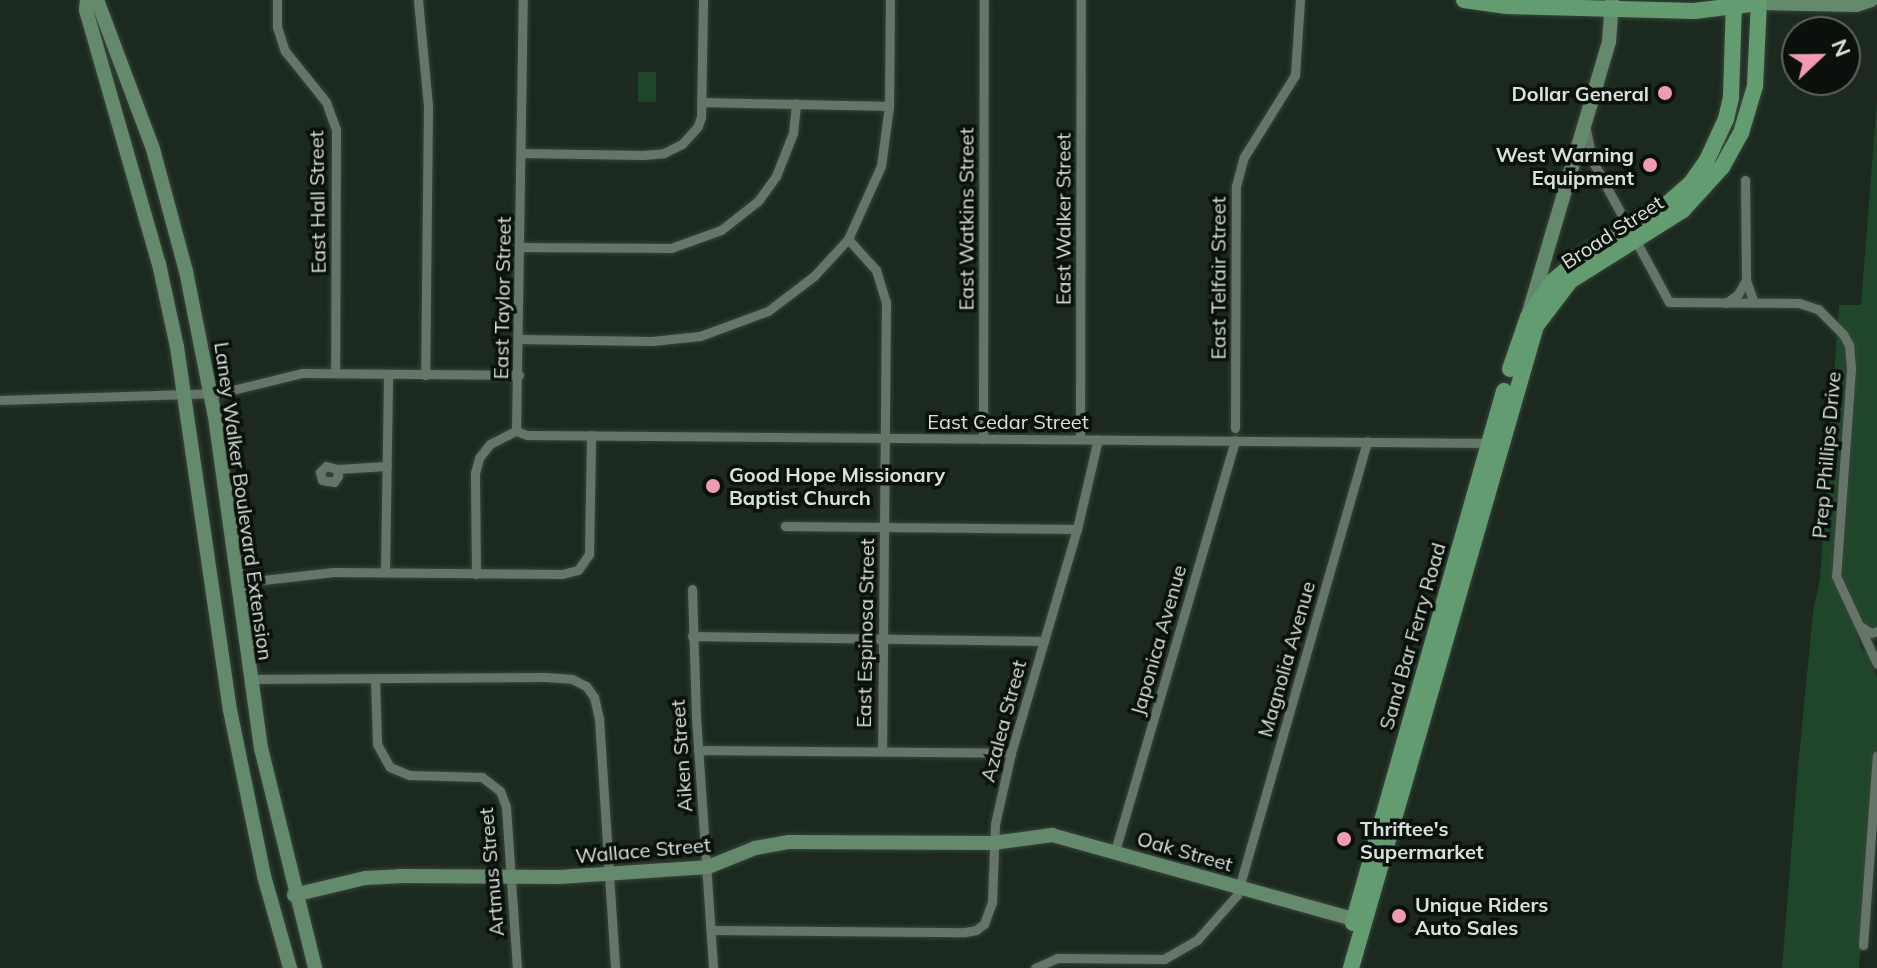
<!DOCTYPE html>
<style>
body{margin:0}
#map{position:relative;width:1877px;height:968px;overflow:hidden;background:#1b291e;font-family:Mulish,sans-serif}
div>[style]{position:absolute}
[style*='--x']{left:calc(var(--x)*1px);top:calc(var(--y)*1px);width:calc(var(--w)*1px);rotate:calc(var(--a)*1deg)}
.green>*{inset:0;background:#1f462a;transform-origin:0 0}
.roads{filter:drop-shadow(0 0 2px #38443a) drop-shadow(0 0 2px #38443a)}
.street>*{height:9px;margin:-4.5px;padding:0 4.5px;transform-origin:4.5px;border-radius:4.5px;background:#657668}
.secondary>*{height:14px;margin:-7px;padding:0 7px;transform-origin:7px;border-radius:7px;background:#64896d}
.primary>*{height:16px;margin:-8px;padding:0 8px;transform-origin:8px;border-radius:8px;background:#649c72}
.dots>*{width:22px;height:22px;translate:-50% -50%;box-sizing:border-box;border:4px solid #0a100b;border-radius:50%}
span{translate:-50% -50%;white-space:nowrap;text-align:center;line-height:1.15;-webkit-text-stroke:7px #0a100b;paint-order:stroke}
.poi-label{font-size:20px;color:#d9e2da;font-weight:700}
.right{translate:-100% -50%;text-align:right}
.left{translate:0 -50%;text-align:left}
.street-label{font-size:20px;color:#d9e2da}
.north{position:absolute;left:1781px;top:16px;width:80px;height:80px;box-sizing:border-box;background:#0a100b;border:2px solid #5d645e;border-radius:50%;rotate:68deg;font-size:22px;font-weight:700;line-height:32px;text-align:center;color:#d9e2da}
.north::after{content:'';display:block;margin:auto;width:28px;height:36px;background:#f19ab4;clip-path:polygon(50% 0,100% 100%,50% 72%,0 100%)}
</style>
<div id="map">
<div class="green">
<div style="left:638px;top:72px;width:18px;height:30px"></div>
<div style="clip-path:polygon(1877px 99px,1877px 627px,1855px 625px,1862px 652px,1867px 651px,1877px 677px,1877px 791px,1859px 968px,1782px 968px,1798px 767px,1813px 612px,1820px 579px,1839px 305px,1861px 305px)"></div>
</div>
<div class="roads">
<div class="street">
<div style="--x:277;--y:0;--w:27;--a:90"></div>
<div style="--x:277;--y:27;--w:25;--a:72"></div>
<div style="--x:285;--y:51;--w:65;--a:51.2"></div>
<div style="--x:326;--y:102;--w:29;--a:70"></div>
<div style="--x:336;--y:129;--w:244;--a:90.2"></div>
<div style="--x:418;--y:0;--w:105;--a:84.6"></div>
<div style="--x:428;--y:105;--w:270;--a:90.6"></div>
<div style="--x:702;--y:102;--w:187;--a:1.2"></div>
<div style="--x:1586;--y:130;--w:33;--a:78"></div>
<div style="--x:1593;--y:162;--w:159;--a:61.5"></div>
<div style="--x:1669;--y:302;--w:130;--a:0.4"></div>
<div style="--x:1799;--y:303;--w:20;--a:18"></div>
<div style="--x:1818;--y:309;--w:35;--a:45"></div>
<div style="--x:1843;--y:334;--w:13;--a:61"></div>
<div style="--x:1849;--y:345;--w:24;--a:85"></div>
<div style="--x:1851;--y:369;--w:208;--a:94.1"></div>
<div style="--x:1836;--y:576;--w:97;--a:65"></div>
<div style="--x:521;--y:153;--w:122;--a:0.9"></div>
<div style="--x:643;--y:155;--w:21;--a:-5"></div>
<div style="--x:664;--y:153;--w:20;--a:-27"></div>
<div style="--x:682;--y:144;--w:24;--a:-48"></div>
<div style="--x:698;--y:126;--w:9;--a:-72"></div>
<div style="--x:701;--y:117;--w:117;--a:-89"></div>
<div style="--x:1745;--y:180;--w:100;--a:89.4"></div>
<div style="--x:848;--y:239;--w:42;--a:47.9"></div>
<div style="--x:876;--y:270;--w:34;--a:73"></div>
<div style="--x:886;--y:302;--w:449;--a:90.5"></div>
<div style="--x:520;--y:247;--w:151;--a:0.4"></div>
<div style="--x:671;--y:248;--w:53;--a:-19.8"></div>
<div style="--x:721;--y:230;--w:47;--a:-38.1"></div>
<div style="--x:758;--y:201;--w:31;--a:-54"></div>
<div style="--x:776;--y:176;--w:46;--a:-68.4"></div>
<div style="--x:793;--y:133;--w:30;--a:-84"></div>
<div style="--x:1726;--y:303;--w:15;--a:-37"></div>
<div style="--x:1738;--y:294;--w:16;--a:-60"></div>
<div style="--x:1746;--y:280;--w:24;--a:71"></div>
<div style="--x:519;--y:339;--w:133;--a:0.9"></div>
<div style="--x:652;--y:341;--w:48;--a:-5.9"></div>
<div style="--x:700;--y:336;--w:72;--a:-20.2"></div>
<div style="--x:768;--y:311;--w:58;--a:-37.3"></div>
<div style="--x:814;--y:276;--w:50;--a:-47.4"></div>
<div style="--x:848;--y:239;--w:80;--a:-65.7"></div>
<div style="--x:881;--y:166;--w:61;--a:-82.4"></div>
<div style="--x:889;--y:106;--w:106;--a:-89.5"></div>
<div style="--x:0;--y:400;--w:220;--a:-1.8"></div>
<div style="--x:220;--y:393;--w:84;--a:-13.7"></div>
<div style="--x:302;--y:373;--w:217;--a:0.5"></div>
<div style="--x:1235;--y:428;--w:242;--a:-89.8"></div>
<div style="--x:1236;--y:186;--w:30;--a:-75"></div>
<div style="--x:1244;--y:157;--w:97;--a:-58.1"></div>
<div style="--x:1295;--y:75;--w:75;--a:-86.2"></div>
<div style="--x:516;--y:431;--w:12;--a:20"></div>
<div style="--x:527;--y:435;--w:965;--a:0.47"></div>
<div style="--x:516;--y:431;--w:431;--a:-89.1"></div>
<div style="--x:983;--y:439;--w:439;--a:-89.9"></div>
<div style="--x:1080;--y:439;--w:439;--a:-89.9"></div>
<div style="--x:337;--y:469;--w:7;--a:82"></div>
<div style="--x:338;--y:476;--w:7;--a:124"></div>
<div style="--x:334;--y:482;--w:12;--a:-171"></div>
<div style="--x:322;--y:480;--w:8;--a:-104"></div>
<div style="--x:320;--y:472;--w:8;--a:-45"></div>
<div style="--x:326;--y:466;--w:11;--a:15"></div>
<div style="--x:337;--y:469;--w:50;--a:-3.4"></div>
<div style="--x:785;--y:526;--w:292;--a:0.6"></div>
<div style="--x:385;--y:572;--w:198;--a:-89.1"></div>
<div style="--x:476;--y:574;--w:101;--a:-90.6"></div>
<div style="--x:475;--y:473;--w:16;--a:-75"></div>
<div style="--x:479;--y:458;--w:18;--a:-52"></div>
<div style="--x:490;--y:444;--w:29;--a:-27"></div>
<div style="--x:237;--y:583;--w:97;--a:-6.5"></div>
<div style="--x:333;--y:572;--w:229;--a:0.5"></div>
<div style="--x:562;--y:574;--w:16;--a:-14"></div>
<div style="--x:578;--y:570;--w:19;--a:-55"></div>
<div style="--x:589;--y:554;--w:119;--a:-89"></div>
<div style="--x:692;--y:589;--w:128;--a:88.2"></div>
<div style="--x:696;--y:717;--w:252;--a:86.1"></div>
<div style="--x:1860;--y:626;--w:13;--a:32"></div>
<div style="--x:1871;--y:633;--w:6;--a:-18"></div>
<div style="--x:692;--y:636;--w:352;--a:0.8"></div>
<div style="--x:249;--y:679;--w:296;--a:-0.4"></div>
<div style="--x:545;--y:677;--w:27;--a:4"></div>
<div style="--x:572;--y:679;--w:16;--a:27"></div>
<div style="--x:586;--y:686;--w:14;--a:54"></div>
<div style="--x:594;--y:697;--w:23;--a:77"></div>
<div style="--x:599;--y:719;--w:250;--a:86.3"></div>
<div style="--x:375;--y:679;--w:65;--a:88.2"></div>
<div style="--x:377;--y:744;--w:26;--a:61"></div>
<div style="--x:390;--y:767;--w:21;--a:23"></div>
<div style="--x:409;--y:775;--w:73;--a:1.6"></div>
<div style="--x:482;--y:777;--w:23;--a:38"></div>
<div style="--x:500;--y:791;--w:17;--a:69"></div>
<div style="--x:506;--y:807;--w:161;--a:86.1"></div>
<div style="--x:698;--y:750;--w:313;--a:0.5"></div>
<div style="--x:1115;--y:851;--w:428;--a:-73.7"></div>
<div style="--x:711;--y:930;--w:254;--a:0.5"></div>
<div style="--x:965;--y:932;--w:11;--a:-10"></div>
<div style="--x:976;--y:930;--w:10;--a:-37"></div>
<div style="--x:984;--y:924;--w:23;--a:-70"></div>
<div style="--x:992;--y:902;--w:78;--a:-87.8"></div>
<div style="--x:995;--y:824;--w:73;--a:-77.3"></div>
<div style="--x:1011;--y:753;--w:234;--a:-73.6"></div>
<div style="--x:1077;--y:529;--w:92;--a:-76.9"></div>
<div style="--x:1863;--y:945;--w:190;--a:-85.8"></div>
<div style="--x:1035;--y:968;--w:24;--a:-24"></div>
<div style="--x:1057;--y:958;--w:107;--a:0.5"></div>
<div style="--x:1164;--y:959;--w:38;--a:-30"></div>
<div style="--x:1197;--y:940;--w:60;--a:-48.4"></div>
<div style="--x:1237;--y:895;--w:472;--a:-74"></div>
</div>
<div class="secondary">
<div style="--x:87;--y:0;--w:10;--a:96"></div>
<div style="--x:86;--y:10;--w:264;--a:74"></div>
<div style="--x:159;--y:264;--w:85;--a:77.8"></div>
<div style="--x:177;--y:347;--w:367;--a:81.7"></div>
<div style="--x:230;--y:710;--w:169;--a:78.4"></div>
<div style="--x:264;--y:876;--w:96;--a:74.2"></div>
<div style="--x:97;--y:0;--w:159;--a:69.4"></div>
<div style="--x:153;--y:149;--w:126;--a:74.9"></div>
<div style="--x:186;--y:271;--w:149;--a:78.8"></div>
<div style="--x:215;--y:417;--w:334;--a:82.1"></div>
<div style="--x:261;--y:748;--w:227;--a:76.2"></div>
<div style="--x:1759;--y:3;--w:97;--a:1.2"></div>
<div style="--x:1856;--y:5;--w:16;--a:-18"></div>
<div style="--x:1529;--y:312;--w:282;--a:-73.5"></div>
<div style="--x:1609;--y:42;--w:42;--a:-85.9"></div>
<div style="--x:294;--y:895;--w:73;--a:-13.5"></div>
<div style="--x:365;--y:878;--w:34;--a:-3"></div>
<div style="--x:399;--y:876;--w:160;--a:0.4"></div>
<div style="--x:559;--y:877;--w:149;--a:-3.8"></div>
<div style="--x:708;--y:867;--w:51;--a:-22"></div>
<div style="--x:755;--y:848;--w:35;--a:-10"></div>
<div style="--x:789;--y:842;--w:204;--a:0.3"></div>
<div style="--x:993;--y:843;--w:60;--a:-7.7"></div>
<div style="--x:1052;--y:835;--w:324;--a:15.6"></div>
</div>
<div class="primary">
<div style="--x:1464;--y:0;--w:42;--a:8.1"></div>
<div style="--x:1506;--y:6;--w:188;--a:1.5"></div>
<div style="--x:1694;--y:11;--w:65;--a:-7"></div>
<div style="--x:1510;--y:369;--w:55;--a:-70.9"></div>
<div style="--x:1528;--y:317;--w:44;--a:-55.2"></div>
<div style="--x:1553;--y:281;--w:45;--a:-40.5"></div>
<div style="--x:1587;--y:252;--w:81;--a:-29.4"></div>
<div style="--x:1658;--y:212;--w:44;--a:-41.3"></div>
<div style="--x:1691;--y:183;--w:28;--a:-55"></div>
<div style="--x:1707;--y:160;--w:45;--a:-65.1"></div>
<div style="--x:1726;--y:119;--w:23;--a:-77"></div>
<div style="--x:1731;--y:97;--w:97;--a:-88.2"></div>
<div style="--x:1353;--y:923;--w:553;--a:-74.15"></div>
<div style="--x:1351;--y:968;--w:668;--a:-73.93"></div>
<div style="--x:1536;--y:326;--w:56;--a:-52.9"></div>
<div style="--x:1570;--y:281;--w:133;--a:-32.1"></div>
<div style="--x:1683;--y:210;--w:58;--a:-47.8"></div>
<div style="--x:1722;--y:167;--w:39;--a:-61"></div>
<div style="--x:1741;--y:133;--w:49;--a:-73.4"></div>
<div style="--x:1755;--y:86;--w:86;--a:-87.3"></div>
</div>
</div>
<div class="dots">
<div style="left:1665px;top:93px;background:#f19ab4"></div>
<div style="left:1650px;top:165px;background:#f19ab4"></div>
<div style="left:713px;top:486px;background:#f19ab4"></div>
<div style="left:1344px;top:839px;background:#f19ab4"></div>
<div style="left:1399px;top:916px;background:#f19ab4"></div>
</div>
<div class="poi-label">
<span class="right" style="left:1649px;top:93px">Dollar General</span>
<span class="right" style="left:1634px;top:166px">West Warning<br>Equipment</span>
<span class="left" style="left:729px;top:486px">Good Hope Missionary<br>Baptist Church</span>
<span class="left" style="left:1360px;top:840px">Thriftee's<br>Supermarket</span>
<span class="left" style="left:1415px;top:916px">Unique Riders<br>Auto Sales</span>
</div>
<div class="street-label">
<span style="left:317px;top:202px;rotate:-91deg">East Hall Street</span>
<span style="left:966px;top:219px;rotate:-90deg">East Watkins Street</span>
<span style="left:1063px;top:219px;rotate:-90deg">East Walker Street</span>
<span style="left:1612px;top:232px;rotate:-33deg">Broad Street</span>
<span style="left:1218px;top:278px;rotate:-90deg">East Telfair Street</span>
<span style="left:502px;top:298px;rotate:-89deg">East Taylor Street</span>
<span style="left:1008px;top:421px">East Cedar Street</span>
<span style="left:1826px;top:455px;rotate:-85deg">Prep Phillips Drive</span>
<span style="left:244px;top:501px;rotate:82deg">Laney Walker Boulevard Extension</span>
<span style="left:865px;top:633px;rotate:-89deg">East Espinosa Street</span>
<span style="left:1412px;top:636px;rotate:-74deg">Sand Bar Ferry Road</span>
<span style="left:1158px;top:640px;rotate:-74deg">Japonica Avenue</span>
<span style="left:1286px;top:659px;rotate:-74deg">Magnolia Avenue</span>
<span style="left:1003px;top:721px;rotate:-75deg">Azalea Street</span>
<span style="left:681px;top:756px;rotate:-94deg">Aiken Street</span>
<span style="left:643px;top:850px;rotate:-5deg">Wallace Street</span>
<span style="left:1185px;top:851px;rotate:16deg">Oak Street</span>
<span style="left:491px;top:872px;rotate:-95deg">Artmus Street</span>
</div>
<div class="north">N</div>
</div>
